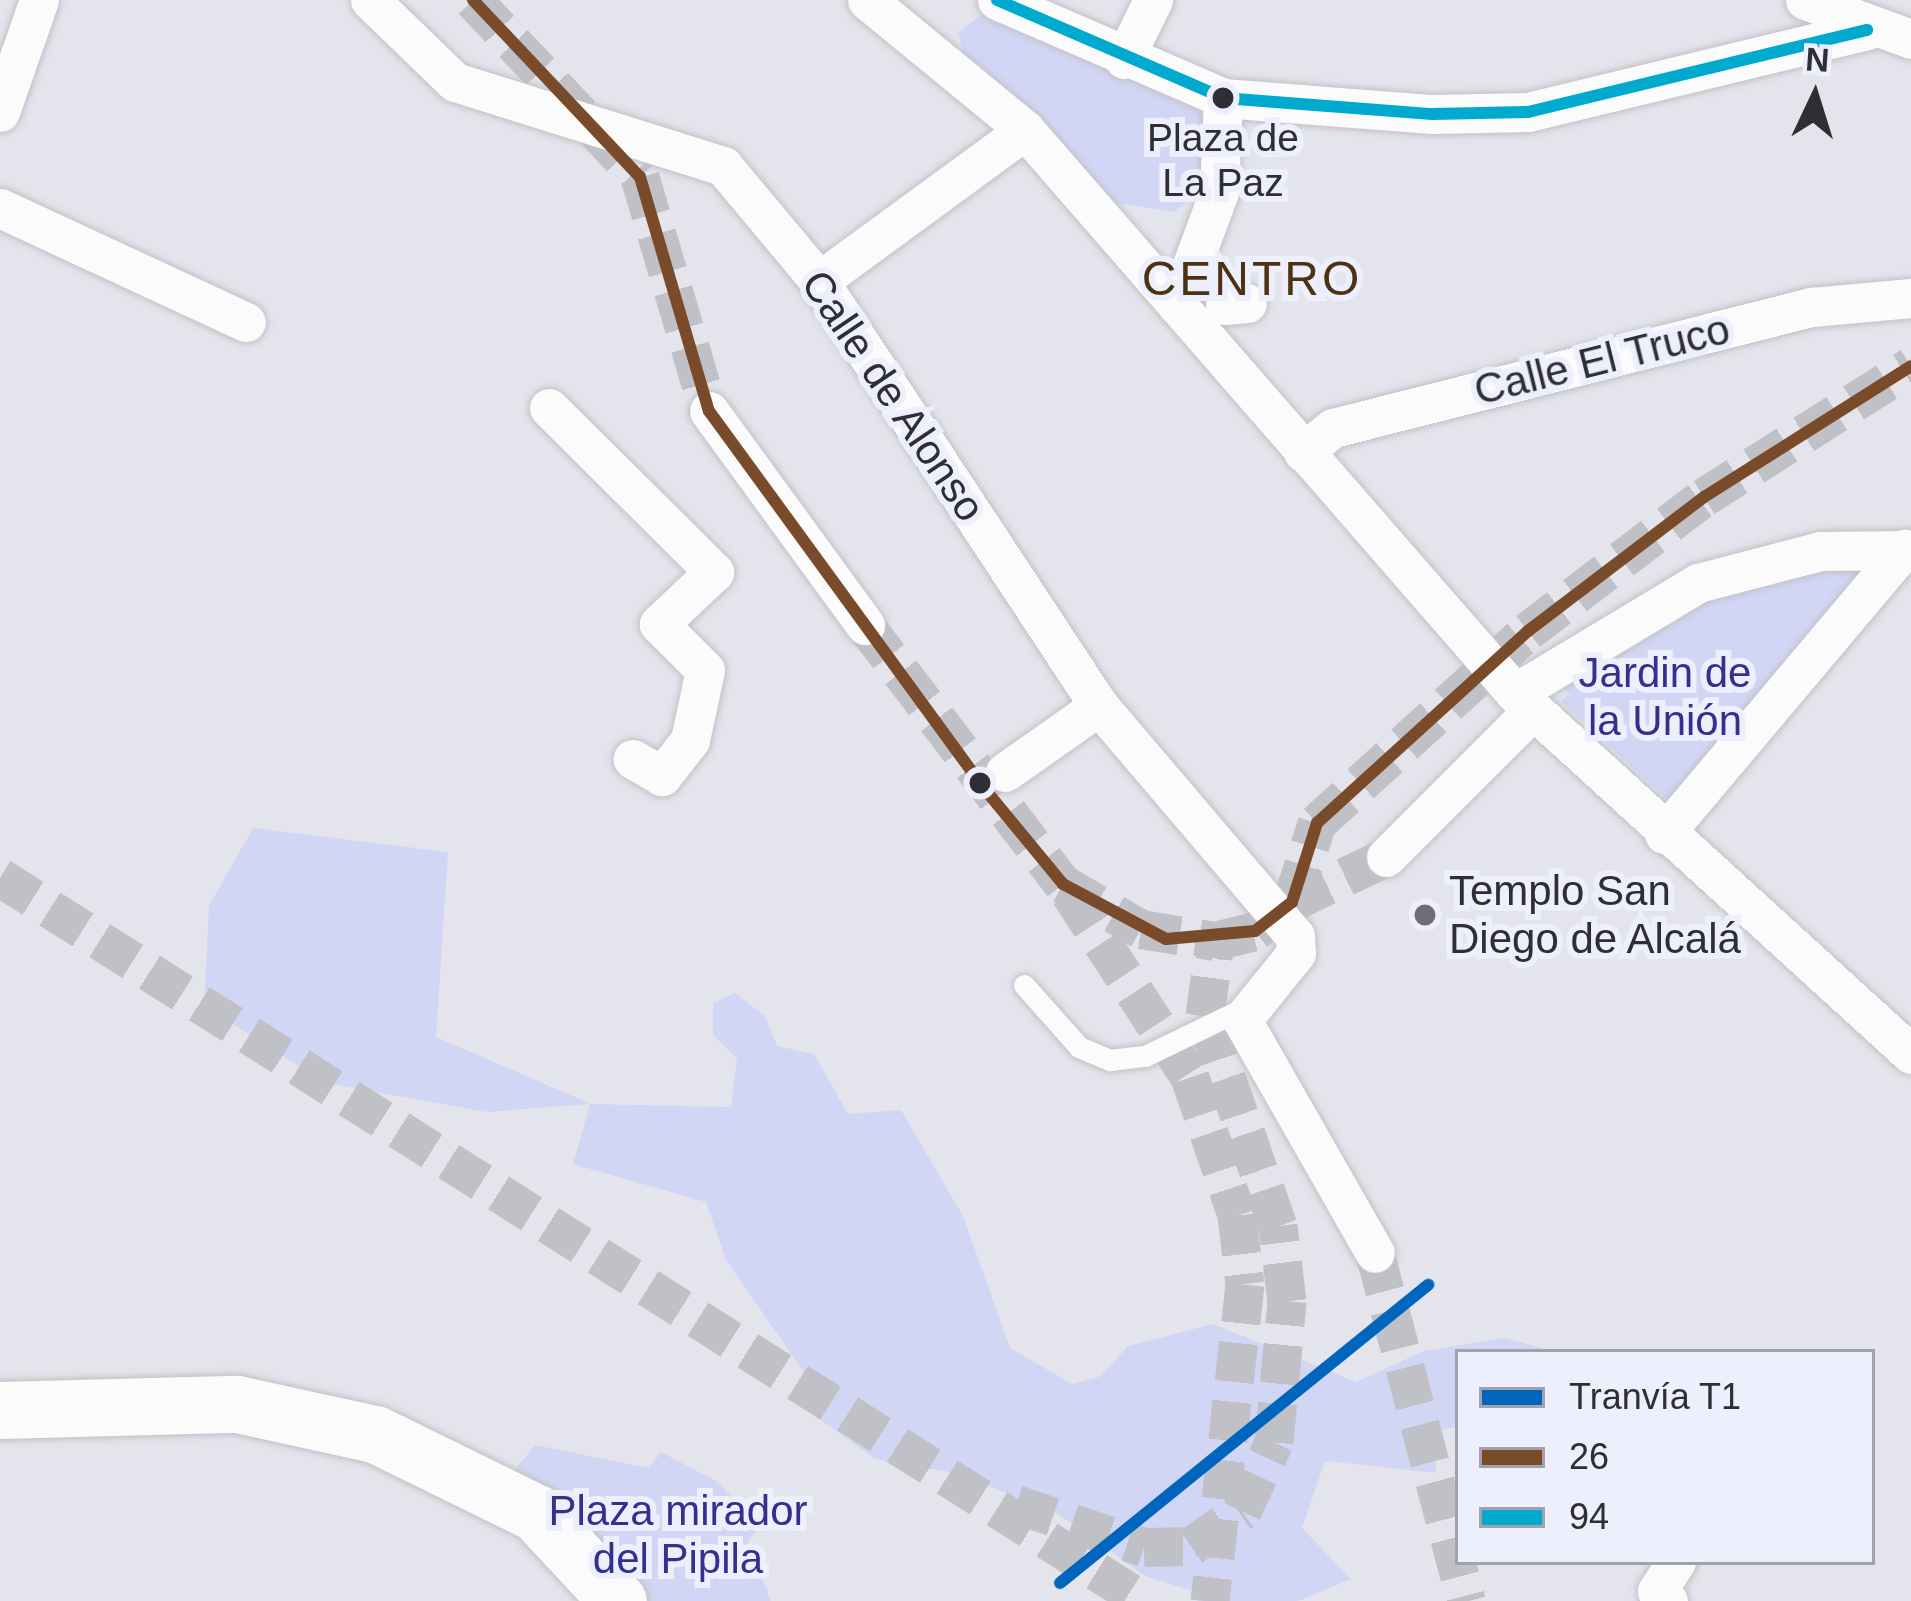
<!DOCTYPE html>
<meta charset="utf-8">
<style>
body{margin:0}
#map{position:relative;width:1911px;height:1601px;overflow:hidden;background:#e4e5ec;font-family:Helvetica,sans-serif}
div>[style]{position:absolute}
[style*='--x']{left:calc(var(--x)*1px);top:calc(var(--y)*1px);width:calc(var(--w)*1px);rotate:calc(var(--a)*1deg)}
.green>*{inset:0;background:#d2d6f5}
.street-tunnel>*{height:39px;margin-top:-19.5px;transform-origin:0;background:repeating-linear-gradient(90deg,#c0c0c7 0 39px,transparent 0 59px)}
.roads{filter:drop-shadow(0 0 3px #c1c2c8) drop-shadow(0 0 3px #c1c2c8)}
.lane>*{height:21px;margin:-10.5px;padding:0 10.5px;transform-origin:10.5px;border-radius:10.5px;background:#fbfbfc}
.street>*{height:39px;margin:-19.5px;padding:0 19.5px;transform-origin:19.5px;border-radius:19.5px;background:#fbfbfc}
.secondary>*{height:57px;margin:-28.5px;padding:0 28.5px;transform-origin:28.5px;border-radius:28.5px;background:#fbfbfc}
.bus-1>*{height:12px;margin:-6px;padding:0 6px;transform-origin:6px;border-radius:6px;background:#7a4b2a}
.bus-2>*{height:12px;margin:-6px;padding:0 6px;transform-origin:6px;border-radius:6px;background:#00a9ce}
.tram-1>*{height:12px;margin:-6px;padding:0 6px;transform-origin:6px;border-radius:6px;background:#0065bd}
.dots>*{width:33px;height:33px;translate:-50% -50%;box-sizing:border-box;border:6px solid #edeffd;border-radius:50%}
span{translate:-50% -50%;white-space:nowrap;text-align:center;line-height:1.15;-webkit-text-stroke:12px #edeffd;paint-order:stroke}
.bus-label{font-size:39px;color:#2e2e34}
.street-label{font-size:42px;color:#2e2e34}
.park-label{font-size:42px;color:#34308e}
.poi-label{font-size:42px;color:#2e2e34}
.left{translate:0 -50%;text-align:left}
.quarter-label{font-size:48px;color:#4d3212;letter-spacing:3px}
.legend{position:absolute;left:1455px;top:1349px;width:420px;height:216px;box-sizing:border-box;background:#edeffd;border:3px solid #a1a2ad;margin:0;padding:15px 21px;list-style:none;font-size:36px;color:#2e2e34}
.legend li{display:flex;align-items:center;gap:24px;height:60px}
.legend b{width:60px;border:3px solid #a1a2ad}
.north{position:absolute;left:1755px;top:36px;width:120px;height:120px;-webkit-text-stroke:9px #edeffd;paint-order:stroke;rotate:4deg;font-size:33px;font-weight:700;line-height:48px;text-align:center;color:#2e2e34}
.north::after{content:'';display:block;margin:auto;width:42px;height:54px;background:#2e2e34;clip-path:polygon(50% 0,100% 100%,50% 72%,0 100%)}
</style>
<div id="map">
<div class="green">
<div style="clip-path:polygon(984px 13px,1196px 107px,1209px 124px,1207px 186px,1174px 212px,1117px 203px,964px 56px,958px 32px)"></div>
<div style="clip-path:polygon(1855px 564px,1863px 580px,1671px 803px,1561px 701px,1570px 694px,1554px 678px,1747px 575px)"></div>
<div style="clip-path:polygon(253px 828px,448px 852px,436px 1037px,591px 1104px,731px 1107px,737px 1059px,713px 1035px,713px 1003px,735px 993px,765px 1016px,777px 1046px,814px 1054px,848px 1114px,901px 1110px,963px 1216px,1010px 1348px,1072px 1384px,1101px 1376px,1128px 1346px,1213px 1324px,1356px 1382px,1424px 1351px,1505px 1338px,1556px 1352px,1458px 1352px,1458px 1426px,1436px 1431px,1436px 1473px,1325px 1461px,1302px 1528px,1351px 1579px,1298px 1601px,1197px 1601px,1202px 1594px,1145px 1576px,1058px 1514px,959px 1474px,875px 1459px,796px 1402px,803px 1371px,726px 1260px,706px 1202px,573px 1164px,590px 1104px,487px 1112px,325px 1083px,204px 1006px,209px 906px)"></div>
<div style="clip-path:polygon(535px 1445px,649px 1468px,661px 1452px,716px 1481px,761px 1526px,748px 1541px,771px 1601px,645px 1601px,582px 1520px,513px 1472px)"></div>
</div>
<div class="street-tunnel">
<div style="--x:473;--y:0;--w:243;--a:46.7"></div>
<div style="--x:640;--y:177;--w:244;--a:73.6"></div>
<div style="--x:865;--y:625;--w:326;--a:52.6"></div>
<div style="--x:1063;--y:884;--w:90;--a:30"></div>
<div style="--x:1141;--y:929;--w:75;--a:9.2"></div>
<div style="--x:1215;--y:941;--w:41;--a:-14"></div>
<div style="--x:1255;--y:931;--w:47;--a:-38.1"></div>
<div style="--x:1292;--y:902;--w:83;--a:-72.4"></div>
<div style="--x:1317;--y:823;--w:285;--a:-42.3"></div>
<div style="--x:1528;--y:631;--w:221;--a:-37.3"></div>
<div style="--x:1704;--y:497;--w:245;--a:-32.3"></div>
<div style="--x:0;--y:877;--w:1354;--a:32.33"></div>
<div style="--x:1070;--y:893;--w:220;--a:56.9"></div>
<div style="--x:1190;--y:1077;--w:146;--a:71.2"></div>
<div style="--x:1237;--y:1215;--w:69;--a:83.4"></div>
<div style="--x:1245;--y:1284;--w:319;--a:96.3"></div>
<div style="--x:1292;--y:902;--w:104;--a:-25.6"></div>
<div style="--x:1375;--y:1253;--w:360;--a:75.3"></div>
<div style="--x:1016;--y:1504;--w:135;--a:18.6"></div>
<div style="--x:1144;--y:1547;--w:47;--a:-1.2"></div>
<div style="--x:1191;--y:1546;--w:62;--a:-34.5"></div>
<div style="--x:1242;--y:1511;--w:76;--a:-65.1"></div>
<div style="--x:1274;--y:1442;--w:142;--a:-84.7"></div>
<div style="--x:1287;--y:1301;--w:76;--a:-96.8"></div>
<div style="--x:1278;--y:1226;--w:222;--a:-109.2"></div>
<div style="--x:1205;--y:1016;--w:76;--a:-82.4"></div>
</div>
<div class="roads">
<div class="lane">
<div style="--x:1024;--y:985;--w:83;--a:48.4"></div>
<div style="--x:1079;--y:1047;--w:34;--a:23"></div>
<div style="--x:1110;--y:1060;--w:35;--a:-7"></div>
<div style="--x:1145;--y:1056;--w:108;--a:-25.9"></div>
</div>
<div class="street">
<div style="--x:370;--y:0;--w:118;--a:44"></div>
<div style="--x:455;--y:82;--w:281;--a:17.4"></div>
<div style="--x:723;--y:166;--w:150;--a:50.1"></div>
<div style="--x:819;--y:281;--w:509;--a:56.62"></div>
<div style="--x:1099;--y:706;--w:302;--a:49.6"></div>
<div style="--x:1295;--y:936;--w:17;--a:87"></div>
<div style="--x:1296;--y:953;--w:86;--a:128.9"></div>
<div style="--x:1242;--y:1020;--w:268;--a:60.3"></div>
<div style="--x:867;--y:0;--w:205;--a:39.4"></div>
<div style="--x:1025;--y:130;--w:746;--a:48.97"></div>
<div style="--x:1515;--y:693;--w:536;--a:42.35"></div>
<div style="--x:997;--y:0;--w:246;--a:23.4"></div>
<div style="--x:1223;--y:98;--w:210;--a:4.4"></div>
<div style="--x:1432;--y:114;--w:96;--a:-1.2"></div>
<div style="--x:1528;--y:112;--w:349;--a:-13.6"></div>
<div style="--x:1805;--y:0;--w:113;--a:20.2"></div>
<div style="--x:1124;--y:59;--w:66;--a:-63.8"></div>
<div style="--x:0;--y:112;--w:119;--a:-70.8"></div>
<div style="--x:0;--y:208;--w:271;--a:24.9"></div>
<div style="--x:819;--y:281;--w:255;--a:-36.2"></div>
<div style="--x:1177;--y:305;--w:121;--a:-69.6"></div>
<div style="--x:1219;--y:192;--w:94;--a:-87.6"></div>
<div style="--x:1225;--y:305;--w:22;--a:-5"></div>
<div style="--x:549;--y:408;--w:233;--a:44.8"></div>
<div style="--x:714;--y:572;--w:76;--a:136.6"></div>
<div style="--x:659;--y:624;--w:65;--a:45"></div>
<div style="--x:705;--y:670;--w:72;--a:102.1"></div>
<div style="--x:690;--y:740;--w:46;--a:127.9"></div>
<div style="--x:662;--y:776;--w:34;--a:-150"></div>
<div style="--x:709;--y:411;--w:265;--a:53.9"></div>
<div style="--x:1303;--y:452;--w:38;--a:-39"></div>
<div style="--x:1333;--y:428;--w:494;--a:-14.2"></div>
<div style="--x:1812;--y:307;--w:99;--a:-5.2"></div>
<div style="--x:1515;--y:693;--w:214;--a:-31"></div>
<div style="--x:1698;--y:583;--w:126;--a:-14.7"></div>
<div style="--x:1820;--y:551;--w:91;--a:-0.6"></div>
<div style="--x:1005;--y:772;--w:115;--a:-35.1"></div>
<div style="--x:1664;--y:834;--w:373;--a:-49.9"></div>
<div style="--x:1386;--y:857;--w:208;--a:-45"></div>
<div style="--x:1668;--y:1601;--w:15;--a:-138"></div>
<div style="--x:1657;--y:1591;--w:35;--a:-57"></div>
</div>
<div class="secondary">
<div style="--x:0;--y:1410;--w:237;--a:-1.5"></div>
<div style="--x:237;--y:1404;--w:141;--a:12.3"></div>
<div style="--x:375;--y:1434;--w:179;--a:26.1"></div>
<div style="--x:536;--y:1513;--w:120;--a:47"></div>
</div>
</div>
<div class="bus-1">
<div style="--x:473;--y:0;--w:243;--a:46.7"></div>
<div style="--x:640;--y:177;--w:244;--a:73.6"></div>
<div style="--x:709;--y:411;--w:465;--a:53.9"></div>
<div style="--x:983;--y:787;--w:126;--a:50.5"></div>
<div style="--x:1063;--y:884;--w:117;--a:28.1"></div>
<div style="--x:1166;--y:939;--w:89;--a:-5.1"></div>
<div style="--x:1255;--y:931;--w:47;--a:-38.1"></div>
<div style="--x:1292;--y:902;--w:83;--a:-72.4"></div>
<div style="--x:1317;--y:823;--w:285;--a:-42.3"></div>
<div style="--x:1528;--y:631;--w:221;--a:-37.3"></div>
<div style="--x:1704;--y:497;--w:245;--a:-32.3"></div>
</div>
<div class="bus-2">
<div style="--x:997;--y:0;--w:246;--a:23.4"></div>
<div style="--x:1223;--y:98;--w:210;--a:4.4"></div>
<div style="--x:1432;--y:114;--w:96;--a:-1.2"></div>
<div style="--x:1528;--y:112;--w:349;--a:-13.6"></div>
</div>
<div class="tram-1">
<div style="--x:1060;--y:1583;--w:474;--a:-39"></div>
</div>
<div class="dots">
<div style="left:1223px;top:98px;background:#2e2e34"></div>
<div style="left:980px;top:783px;background:#2e2e34"></div>
<div style="left:1425px;top:915px;background:#6e6e74"></div>
</div>
<div class="bus-label">
<span style="left:1223px;top:161px">Plaza de<br>La Paz</span>
</div>
<div class="street-label">
<span style="left:1602px;top:360px;rotate:-14deg">Calle El Truco</span>
<span style="left:893px;top:396px;rotate:56deg">Calle de Alonso</span>
</div>
<div class="park-label">
<span style="left:1665px;top:697px">Jardin de<br>la Unión</span>
<span style="left:678px;top:1535px">Plaza mirador<br>del Pipila</span>
</div>
<div class="poi-label">
<span class="left" style="left:1449px;top:915px">Templo San<br>Diego de Alcalá</span>
</div>
<div class="quarter-label">
<span style="left:1252px;top:279px">CENTRO</span>
</div>
<ul class="legend">
<li><b style="height:15px;background:#0065bd"></b>Tranvía T1</li>
<li><b style="height:15px;background:#7a4b2a"></b>26</li>
<li><b style="height:15px;background:#00a9ce"></b>94</li>
</ul>
<div class="north">N</div>
</div>
